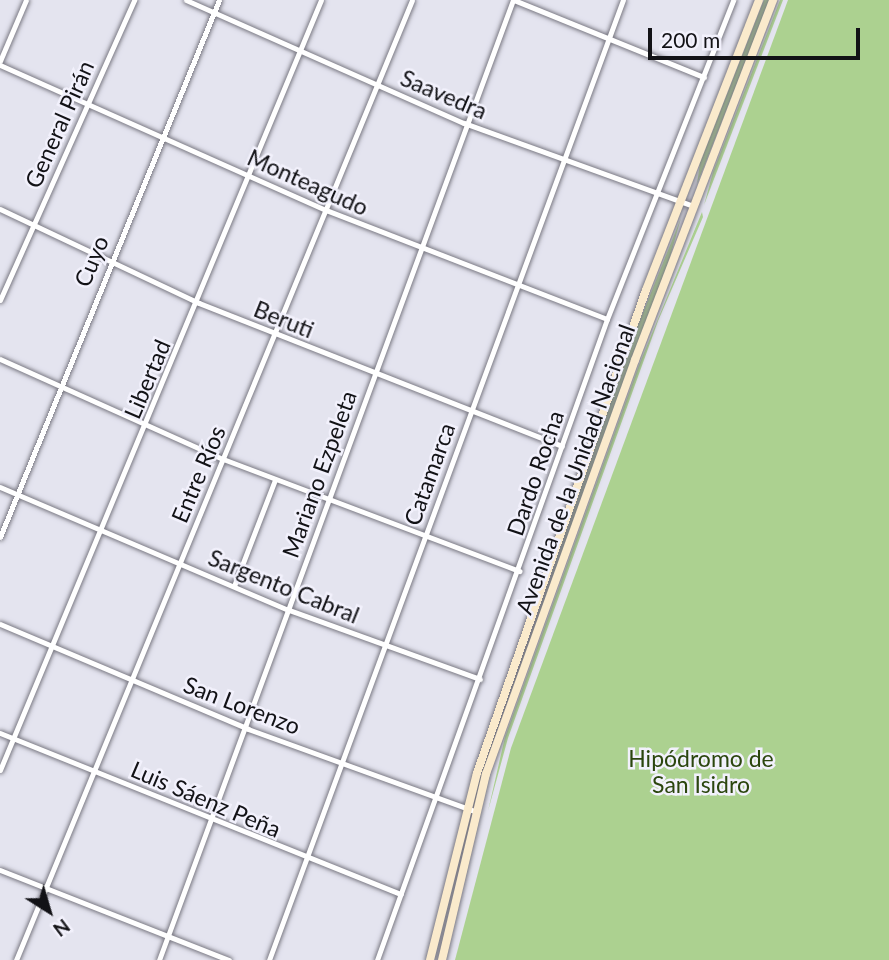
<!DOCTYPE html>
<meta charset="utf-8">
<style>
body{margin:0}
#map{position:relative;width:889px;height:960px;overflow:hidden;background:#e4e4ef;font-family:Lato,sans-serif}
div>[style]{position:absolute}
[style*='--x']{left:calc(var(--x)*1px);top:calc(var(--y)*1px);width:calc(var(--w)*1px);rotate:calc(var(--a)*1deg)}
.green>*{inset:0;background:#acd190}
.roads{filter:drop-shadow(0 0 2px #7a7983) drop-shadow(0 0 2px #7a7983)}
.street>*{height:5px;margin:-2.5px;padding:0 2.5px;transform-origin:2.5px;border-radius:2.5px;background:#fff}
.secondary>*{height:8px;margin:-4px;padding:0 4px;transform-origin:4px;border-radius:4px;background:#faeacc}
span{translate:-50% -50%;white-space:nowrap;text-align:center;line-height:1.15;-webkit-text-stroke:5px #f2f1fc;paint-order:stroke}
.street-label{font-size:23px;color:#121216}
.park-label{font-size:23px;color:#2b460e}
.north{position:absolute;left:14px;top:876px;width:70px;height:70px;-webkit-text-stroke:5px #f2f1fc;paint-order:stroke;rotate:143deg;font-size:19px;font-weight:700;line-height:28px;text-align:center;color:#121216}
.north::after{content:'';display:block;margin:auto;width:24px;height:32px;background:#121216;clip-path:polygon(50% 0,100% 100%,50% 72%,0 100%)}
.scale{position:absolute;left:648px;top:28px;width:212px;height:32px;box-sizing:border-box;border:4px solid #121216;border-top:0;padding-left:9px;font-size:21px;line-height:24px;white-space:nowrap;color:#121216;-webkit-text-stroke:5px #f2f1fc;paint-order:stroke}
</style>
<div id="map">
<div class="green">
<div style="clip-path:polygon(764px 0,770px 0,697px 184px,700px 163px)"></div>
<div style="clip-path:polygon(780px 0,783px 0,704px 205px,713px 172px)"></div>
<div style="clip-path:polygon(788px 0,889px 0,889px 960px,455px 960px,511px 748px)"></div>
<div style="clip-path:polygon(702px 212px,703px 217px,658px 321px,508px 738px,488px 811px,505px 737px,639px 365px)"></div>
<div style="clip-path:polygon(681px 218px,670px 257px,476px 795px,626px 355px)"></div>
</div>
<div class="roads">
<div class="street">
<div style="--x:186;--y:0;--w:304;--a:23.9"></div>
<div style="--x:464;--y:123;--w:244;--a:19.9"></div>
<div style="--x:514;--y:0;--w:205;--a:22.1"></div>
<div style="--x:0;--y:61;--w:66;--a:-66.9"></div>
<div style="--x:0;--y:65;--w:357;--a:24"></div>
<div style="--x:326;--y:210;--w:301;--a:21.2"></div>
<div style="--x:0;--y:209;--w:220;--a:25.3"></div>
<div style="--x:199;--y:303;--w:390;--a:21.5"></div>
<div style="--x:0;--y:300;--w:329;--a:-65.9"></div>
<div style="--x:0;--y:359;--w:244;--a:24.2"></div>
<div style="--x:223;--y:459;--w:317;--a:20.7"></div>
<div style="--x:0;--y:487;--w:314;--a:23.1"></div>
<div style="--x:289;--y:610;--w:203;--a:19.9"></div>
<div style="--x:0;--y:537;--w:580;--a:-67.81"></div>
<div style="--x:234;--y:586;--w:114;--a:-68.9"></div>
<div style="--x:0;--y:624;--w:269;--a:22.9"></div>
<div style="--x:248;--y:729;--w:241;--a:19.9"></div>
<div style="--x:0;--y:733;--w:432;--a:21.9"></div>
<div style="--x:0;--y:770;--w:834;--a:-67.37"></div>
<div style="--x:0;--y:870;--w:246;--a:21.5"></div>
<div style="--x:16;--y:960;--w:1038;--a:-67.58"></div>
<div style="--x:159;--y:960;--w:1023;--a:-69.76"></div>
<div style="--x:269;--y:960;--w:1023;--a:-69.76"></div>
<div style="--x:377;--y:960;--w:681;--a:-70.26"></div>
<div style="--x:607;--y:319;--w:343;--a:-68.4"></div>
</div>
<div class="secondary">
<div style="--x:430;--y:960;--w:193;--a:-75.9"></div>
<div style="--x:477;--y:773;--w:512;--a:-70.72"></div>
<div style="--x:646;--y:290;--w:311;--a:-68.7"></div>
<div style="--x:442;--y:960;--w:191;--a:-76.7"></div>
<div style="--x:486;--y:774;--w:440;--a:-70.2"></div>
<div style="--x:635;--y:360;--w:386;--a:-69"></div>
</div>
</div>
<div class="street-label">
<span style="left:444px;top:94px;rotate:23deg">Saavedra</span>
<span style="left:59px;top:124px;rotate:-66deg">General Pirán</span>
<span style="left:308px;top:182px;rotate:24deg">Monteagudo</span>
<span style="left:91px;top:261px;rotate:-67deg">Cuyo</span>
<span style="left:284px;top:319px;rotate:22deg">Beruti</span>
<span style="left:147px;top:379px;rotate:-67deg">Libertad</span>
<span style="left:575px;top:469px;rotate:-70deg">Avenida de la Unidad Nacional</span>
<span style="left:535px;top:473px;rotate:-71deg">Dardo Rocha</span>
<span style="left:198px;top:474px;rotate:-67deg">Entre Ríos</span>
<span style="left:319px;top:474px;rotate:-70deg">Mariano Ezpeleta</span>
<span style="left:429px;top:474px;rotate:-70deg">Catamarca</span>
<span style="left:284px;top:586px;rotate:22deg">Sargento Cabral</span>
<span style="left:242px;top:705px;rotate:21deg">San Lorenzo</span>
<span style="left:206px;top:799px;rotate:23deg">Luis Sáenz Peña</span>
</div>
<div class="park-label">
<span style="left:701px;top:771px">Hipódromo de<br>San Isidro</span>
</div>
<div class="north">N</div>
<div class="scale">200 m</div>
</div>
